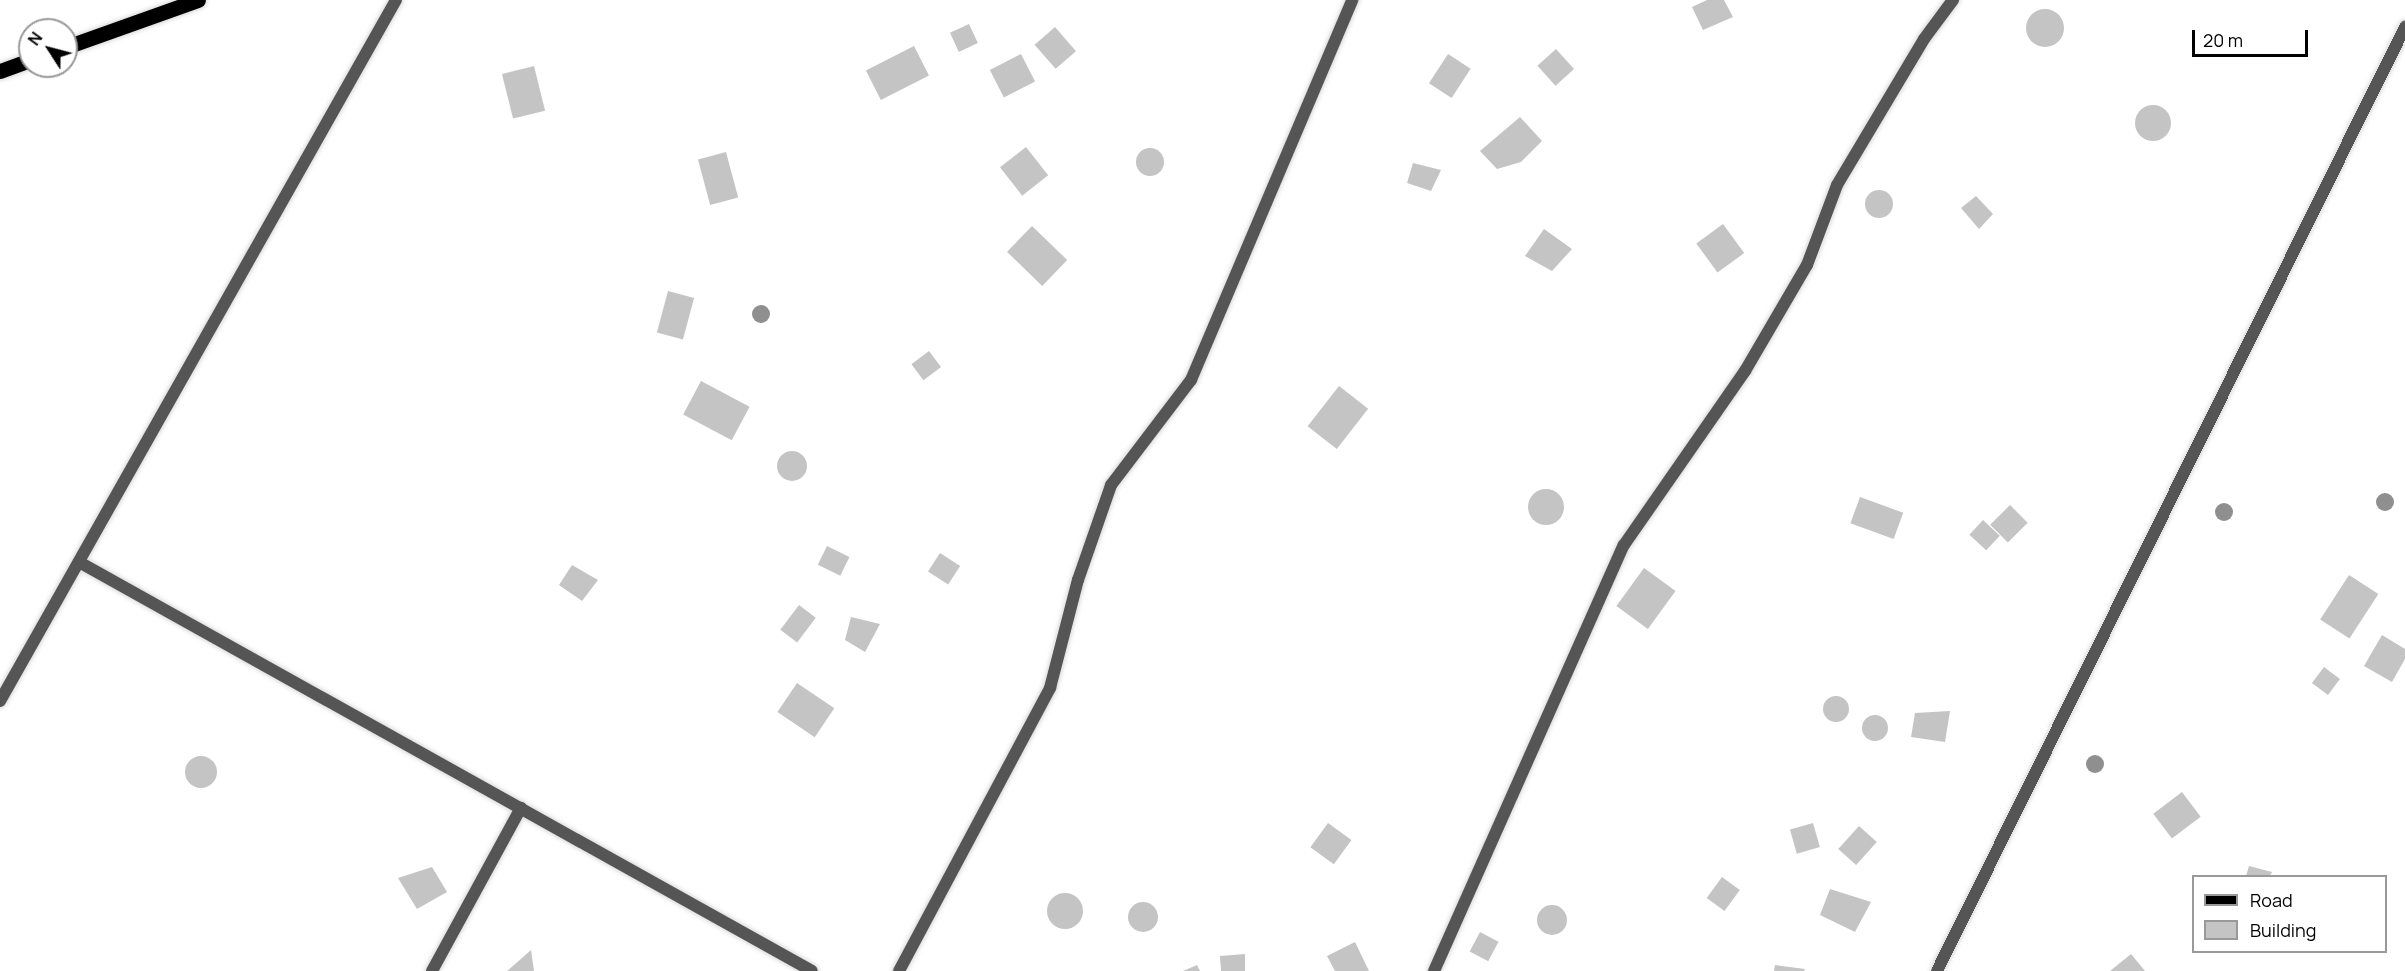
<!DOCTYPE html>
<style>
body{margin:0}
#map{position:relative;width:2405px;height:971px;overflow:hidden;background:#fff;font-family:Manrope,sans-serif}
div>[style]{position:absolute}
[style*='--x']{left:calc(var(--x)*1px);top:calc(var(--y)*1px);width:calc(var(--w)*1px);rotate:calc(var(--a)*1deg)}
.building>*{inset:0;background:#c4c4c4;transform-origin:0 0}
.round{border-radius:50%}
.roads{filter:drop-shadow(0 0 2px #dbdbdb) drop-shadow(0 0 2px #dbdbdb)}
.street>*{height:12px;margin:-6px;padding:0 6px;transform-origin:6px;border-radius:6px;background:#555}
.primary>*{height:15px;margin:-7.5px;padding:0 7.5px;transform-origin:7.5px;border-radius:7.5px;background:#000}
.trees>*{width:18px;height:18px;margin:-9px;border-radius:50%;background:#8f8f8f}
span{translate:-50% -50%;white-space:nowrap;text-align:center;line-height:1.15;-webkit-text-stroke:4.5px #fff;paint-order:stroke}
.legend{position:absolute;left:2192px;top:875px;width:195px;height:78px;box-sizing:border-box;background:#fff;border:2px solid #999;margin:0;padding:8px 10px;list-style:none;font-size:18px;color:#000}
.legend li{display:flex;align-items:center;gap:12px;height:30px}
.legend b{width:30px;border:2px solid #999}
.north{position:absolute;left:18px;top:18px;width:60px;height:60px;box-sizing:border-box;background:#fff;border:2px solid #999;border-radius:50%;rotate:306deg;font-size:16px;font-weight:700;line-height:24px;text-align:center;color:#000}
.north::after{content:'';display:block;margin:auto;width:21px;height:27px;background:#000;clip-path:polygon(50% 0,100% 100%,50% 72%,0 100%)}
.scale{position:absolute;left:2192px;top:30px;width:116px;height:27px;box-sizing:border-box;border:3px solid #000;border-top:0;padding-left:8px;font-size:18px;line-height:21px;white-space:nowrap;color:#000;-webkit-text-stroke:4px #fff;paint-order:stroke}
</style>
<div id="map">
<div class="building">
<div style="clip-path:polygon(1707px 0,1724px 0,1733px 17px,1703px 30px,1692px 7px)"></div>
<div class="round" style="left:2026px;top:9px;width:38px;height:38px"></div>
<div style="left:969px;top:24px;width:21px;height:21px;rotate:65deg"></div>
<div style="left:1055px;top:27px;width:32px;height:27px;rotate:49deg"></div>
<div style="left:914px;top:46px;width:33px;height:54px;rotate:63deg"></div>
<div style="left:1556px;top:49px;width:27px;height:25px;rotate:48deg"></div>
<div style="left:1021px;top:54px;width:31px;height:35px;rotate:63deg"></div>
<div style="left:1448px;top:54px;width:27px;height:35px;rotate:33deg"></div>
<div style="left:534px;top:66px;width:46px;height:33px;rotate:76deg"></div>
<div class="round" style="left:2135px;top:105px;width:36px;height:36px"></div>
<div style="clip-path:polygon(1520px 117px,1542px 141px,1521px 162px,1497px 169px,1480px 151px)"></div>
<div style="left:1026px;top:147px;width:36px;height:33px;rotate:52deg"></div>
<div class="round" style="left:1136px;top:148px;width:28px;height:28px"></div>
<div style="left:726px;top:152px;width:47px;height:29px;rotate:75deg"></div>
<div style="clip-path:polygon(1413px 163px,1441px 170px,1431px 191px,1407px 183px)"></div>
<div class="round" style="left:1865px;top:190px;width:28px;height:28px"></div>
<div style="clip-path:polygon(1976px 196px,1993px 214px,1979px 229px,1961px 208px)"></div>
<div style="left:1723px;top:224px;width:36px;height:33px;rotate:54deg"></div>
<div style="left:1032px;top:226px;width:49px;height:36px;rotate:44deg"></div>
<div style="clip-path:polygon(1544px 229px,1572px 249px,1552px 271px,1525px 256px)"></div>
<div style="left:668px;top:291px;width:27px;height:43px;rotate:15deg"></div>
<div style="left:929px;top:351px;width:20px;height:22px;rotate:53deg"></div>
<div style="left:701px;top:381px;width:55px;height:38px;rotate:28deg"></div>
<div style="left:1339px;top:386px;width:37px;height:51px;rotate:38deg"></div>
<div class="round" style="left:777px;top:451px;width:30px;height:30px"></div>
<div class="round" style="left:1528px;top:489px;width:36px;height:36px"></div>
<div style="left:1860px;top:497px;width:46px;height:28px;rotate:20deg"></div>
<div style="left:2010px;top:505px;width:25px;height:28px;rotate:45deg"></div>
<div style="left:1983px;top:520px;width:23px;height:20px;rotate:43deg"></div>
<div style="left:827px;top:546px;width:25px;height:21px;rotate:26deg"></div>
<div style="left:940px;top:553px;width:24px;height:22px;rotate:33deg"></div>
<div style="clip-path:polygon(572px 565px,598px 580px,582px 601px,559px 585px)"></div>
<div style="left:1644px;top:568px;width:39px;height:47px;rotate:36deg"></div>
<div style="left:2349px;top:575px;width:35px;height:53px;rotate:33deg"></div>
<div style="left:799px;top:605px;width:21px;height:31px;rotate:37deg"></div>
<div style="clip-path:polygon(851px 617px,880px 624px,865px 652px,845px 640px)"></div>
<div style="clip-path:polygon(2382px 635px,2405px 649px,2405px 659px,2392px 682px,2364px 666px)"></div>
<div style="left:2324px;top:667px;width:20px;height:20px;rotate:37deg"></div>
<div style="left:797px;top:683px;width:45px;height:35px;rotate:34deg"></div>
<div class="round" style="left:1823px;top:696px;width:26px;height:26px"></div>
<div style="clip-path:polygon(1950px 711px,1945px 742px,1911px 737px,1915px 713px)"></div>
<div class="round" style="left:1862px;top:715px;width:26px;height:26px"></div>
<div class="round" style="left:185px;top:756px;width:32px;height:32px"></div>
<div style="left:2182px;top:792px;width:31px;height:36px;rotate:53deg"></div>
<div style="left:1328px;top:823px;width:29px;height:30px;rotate:36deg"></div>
<div style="left:1813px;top:823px;width:25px;height:24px;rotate:74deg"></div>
<div style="left:1859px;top:826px;width:24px;height:31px;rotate:42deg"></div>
<div style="clip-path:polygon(2249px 866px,2272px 872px,2270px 876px,2246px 876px)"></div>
<div style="clip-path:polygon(432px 867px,447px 892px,417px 909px,398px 878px)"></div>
<div style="left:1722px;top:877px;width:22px;height:26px;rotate:36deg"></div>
<div style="clip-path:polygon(1830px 889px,1871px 902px,1855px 932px,1820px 915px)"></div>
<div class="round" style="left:1047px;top:893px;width:36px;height:36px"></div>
<div class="round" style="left:1128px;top:902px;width:30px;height:30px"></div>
<div class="round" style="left:1537px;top:905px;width:30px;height:30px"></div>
<div style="left:1480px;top:932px;width:21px;height:22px;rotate:28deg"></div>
<div style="clip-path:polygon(1355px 942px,1369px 971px,1335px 971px,1327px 956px)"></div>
<div style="clip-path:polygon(531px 950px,534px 971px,507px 971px)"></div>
<div style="clip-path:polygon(1245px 954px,1245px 971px,1221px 971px,1220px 956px)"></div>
<div style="clip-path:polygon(2131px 954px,2145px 971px,2110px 971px)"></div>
<div style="clip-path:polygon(1197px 965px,1200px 971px,1183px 971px)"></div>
<div style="clip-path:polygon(1775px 965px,1805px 969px,1804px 971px,1774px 971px)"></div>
</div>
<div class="roads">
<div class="street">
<div style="--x:79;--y:562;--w:839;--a:29.16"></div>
<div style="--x:0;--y:701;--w:805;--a:-60.54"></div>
<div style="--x:432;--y:971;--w:186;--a:-61.4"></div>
<div style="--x:899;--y:971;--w:321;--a:-61.9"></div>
<div style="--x:1050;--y:688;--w:112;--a:-75.5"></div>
<div style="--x:1078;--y:580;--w:101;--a:-70.8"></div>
<div style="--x:1111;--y:485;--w:132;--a:-52.7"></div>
<div style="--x:1191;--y:380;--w:413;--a:-67"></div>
<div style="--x:1434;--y:971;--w:466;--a:-66"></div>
<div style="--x:1624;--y:545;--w:212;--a:-55.2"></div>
<div style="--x:1745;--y:371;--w:123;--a:-59.7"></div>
<div style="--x:1807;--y:265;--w:85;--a:-69.4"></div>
<div style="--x:1837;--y:185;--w:170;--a:-59.2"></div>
<div style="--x:1924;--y:39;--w:49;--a:-53.4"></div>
<div style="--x:1937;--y:971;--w:1054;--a:-63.63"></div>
</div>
<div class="primary">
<div style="--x:66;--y:47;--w:140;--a:-19.6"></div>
<div style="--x:0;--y:71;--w:32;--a:-20"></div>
</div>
</div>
<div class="trees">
<div style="left:761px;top:314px"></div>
<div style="left:2385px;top:502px"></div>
<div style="left:2224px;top:512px"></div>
<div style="left:2095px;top:764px"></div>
</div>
<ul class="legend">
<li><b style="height:8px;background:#000"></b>Road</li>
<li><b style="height:16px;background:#c4c4c4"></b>Building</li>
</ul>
<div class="north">N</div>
<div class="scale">20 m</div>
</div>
